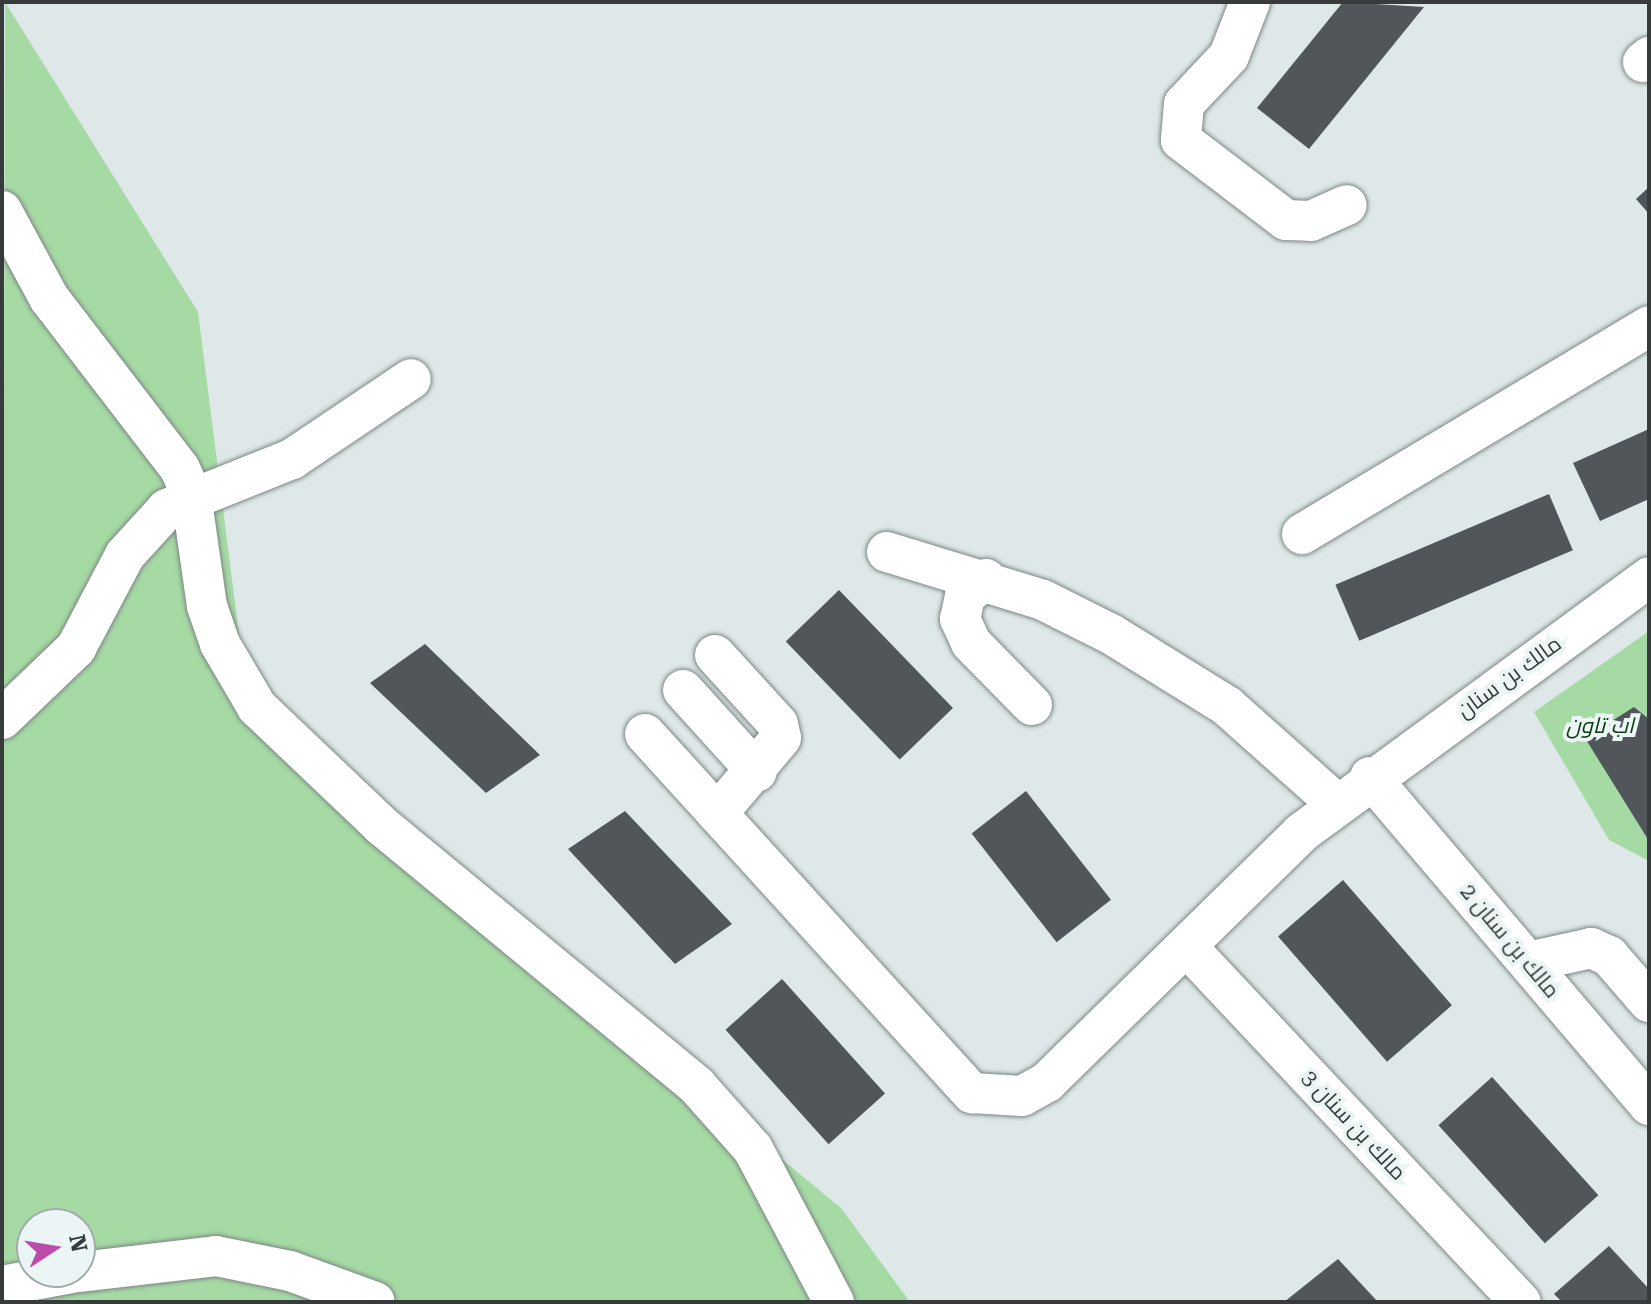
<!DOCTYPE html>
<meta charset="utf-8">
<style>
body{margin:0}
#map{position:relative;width:1651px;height:1304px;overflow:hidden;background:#dfe8e8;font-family:"Roboto Serif",Cairo,serif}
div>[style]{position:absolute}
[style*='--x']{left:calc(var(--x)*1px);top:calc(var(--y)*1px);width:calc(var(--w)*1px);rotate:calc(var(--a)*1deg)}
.green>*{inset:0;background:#a6daa4}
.building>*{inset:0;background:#505659;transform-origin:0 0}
.roads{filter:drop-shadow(0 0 2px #7e8686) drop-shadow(0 0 2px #7e8686)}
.minor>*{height:40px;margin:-20px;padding:0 20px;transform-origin:20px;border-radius:20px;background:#fff}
span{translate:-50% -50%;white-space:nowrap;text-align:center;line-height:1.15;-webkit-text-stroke:8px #ecf5f5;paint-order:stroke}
.street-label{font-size:22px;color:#373b3b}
.park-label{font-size:22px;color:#0b3b0e;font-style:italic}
.frame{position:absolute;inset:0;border:4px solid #373b3b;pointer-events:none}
.north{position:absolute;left:16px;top:1208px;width:80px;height:80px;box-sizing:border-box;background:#ecf5f5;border:2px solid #a4abab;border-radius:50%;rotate:78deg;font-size:22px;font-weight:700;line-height:32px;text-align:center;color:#373b3b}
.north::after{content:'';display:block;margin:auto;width:28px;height:36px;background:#bb4caa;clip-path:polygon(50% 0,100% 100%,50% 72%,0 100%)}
</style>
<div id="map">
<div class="green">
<div style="clip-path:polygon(evenodd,5px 2px,198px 312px,250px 721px,841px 1208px,910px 1302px,2px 1302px,5px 2px,32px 1224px,80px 1224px,80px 1272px,32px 1272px,32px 1224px)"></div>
<div style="clip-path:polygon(1649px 631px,1649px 861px,1609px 840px,1534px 712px)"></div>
</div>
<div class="building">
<div style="clip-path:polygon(1343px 2px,1424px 7px,1309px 149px,1257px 108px)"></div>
<div style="clip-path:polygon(1649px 187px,1649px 214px,1636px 199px)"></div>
<div style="clip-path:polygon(1649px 429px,1649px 499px,1600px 521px,1573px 463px)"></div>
<div style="left:1549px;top:494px;width:61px;height:232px;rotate:67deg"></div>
<div style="left:839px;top:590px;width:164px;height:74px;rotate:46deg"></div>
<div style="clip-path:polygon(425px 644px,540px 755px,486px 793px,370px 683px)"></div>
<div style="clip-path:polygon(1634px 707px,1649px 719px,1649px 841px,1585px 738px)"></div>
<div style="left:1026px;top:791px;width:138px;height:69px;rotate:52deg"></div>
<div style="clip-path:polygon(625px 811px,732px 924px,675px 964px,568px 849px)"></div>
<div style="left:1343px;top:880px;width:166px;height:86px;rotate:49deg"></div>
<div style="left:782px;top:979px;width:154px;height:76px;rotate:48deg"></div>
<div style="left:1492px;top:1077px;width:159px;height:72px;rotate:48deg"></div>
<div style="clip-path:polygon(1609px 1246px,1649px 1289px,1649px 1302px,1562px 1302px,1554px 1294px)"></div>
<div style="clip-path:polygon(1338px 1259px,1378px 1302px,1284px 1302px)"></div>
</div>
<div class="roads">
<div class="minor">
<div style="--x:1250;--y:2;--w:58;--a:111.3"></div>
<div style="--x:1229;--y:56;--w:66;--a:133.2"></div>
<div style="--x:1184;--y:104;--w:36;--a:95"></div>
<div style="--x:1181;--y:140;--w:132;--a:37.3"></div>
<div style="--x:1286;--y:220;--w:25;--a:2"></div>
<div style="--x:1311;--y:221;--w:39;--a:-24"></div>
<div style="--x:1643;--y:62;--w:8;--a:-40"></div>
<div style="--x:2;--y:211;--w:99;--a:61.6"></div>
<div style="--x:49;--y:298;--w:215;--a:52.5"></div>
<div style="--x:180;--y:469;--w:27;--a:66"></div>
<div style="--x:191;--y:494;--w:113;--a:81.9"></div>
<div style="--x:207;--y:606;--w:40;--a:71.1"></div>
<div style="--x:220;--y:644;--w:73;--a:59.6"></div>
<div style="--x:257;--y:707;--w:173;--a:43.6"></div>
<div style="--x:382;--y:826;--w:408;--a:39.5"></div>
<div style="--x:697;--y:1086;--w:84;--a:48.4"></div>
<div style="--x:753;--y:1149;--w:173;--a:62.1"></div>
<div style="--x:1302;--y:534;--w:405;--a:-30.9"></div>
<div style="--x:887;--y:552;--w:163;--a:17.1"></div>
<div style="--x:1043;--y:600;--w:76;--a:26.6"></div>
<div style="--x:1111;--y:634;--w:137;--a:31.8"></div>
<div style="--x:1227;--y:706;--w:147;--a:41.7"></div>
<div style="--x:986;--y:579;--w:27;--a:141"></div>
<div style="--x:965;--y:596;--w:24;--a:102"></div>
<div style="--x:960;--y:619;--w:26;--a:65"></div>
<div style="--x:971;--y:643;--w:87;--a:45.5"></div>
<div style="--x:715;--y:655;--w:93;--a:47.6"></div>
<div style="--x:778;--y:724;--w:14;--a:78"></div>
<div style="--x:781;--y:738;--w:99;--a:130.1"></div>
<div style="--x:683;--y:690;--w:110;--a:47.9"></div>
<div style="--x:2;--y:719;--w:103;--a:-43.8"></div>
<div style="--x:76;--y:648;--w:105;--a:-62.2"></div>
<div style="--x:125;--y:555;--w:62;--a:-47.6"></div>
<div style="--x:167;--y:509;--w:135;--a:-21.8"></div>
<div style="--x:292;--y:459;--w:143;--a:-33.9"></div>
<div style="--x:645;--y:734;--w:486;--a:47.7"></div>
<div style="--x:972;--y:1093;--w:50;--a:3.4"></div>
<div style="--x:1022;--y:1096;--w:29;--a:-29"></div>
<div style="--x:1047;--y:1082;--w:356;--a:-44.4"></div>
<div style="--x:1301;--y:833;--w:432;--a:-36.3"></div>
<div style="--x:1370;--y:777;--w:431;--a:49.6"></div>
<div style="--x:1188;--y:948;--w:486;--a:46.8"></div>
<div style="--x:1528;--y:962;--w:65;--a:-12.5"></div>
<div style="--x:1591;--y:948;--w:20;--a:24"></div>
<div style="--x:1609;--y:956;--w:61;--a:49"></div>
<div style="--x:80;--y:1272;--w:137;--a:-6.7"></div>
<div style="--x:216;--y:1256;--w:76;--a:11.5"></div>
<div style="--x:290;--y:1271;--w:90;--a:20"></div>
<div style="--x:2;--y:1286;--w:76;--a:-10.6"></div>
</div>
</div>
<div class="street-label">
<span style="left:1509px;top:677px;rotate:-36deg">مالك بن سنان</span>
<span style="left:1510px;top:941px;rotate:50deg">مالك بن سنان 2</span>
<span style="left:1354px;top:1125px;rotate:47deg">مالك بن سنان 3</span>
</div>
<div class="park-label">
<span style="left:1600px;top:726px">اب تاون</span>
</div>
<div class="frame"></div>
<div class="north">N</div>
</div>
